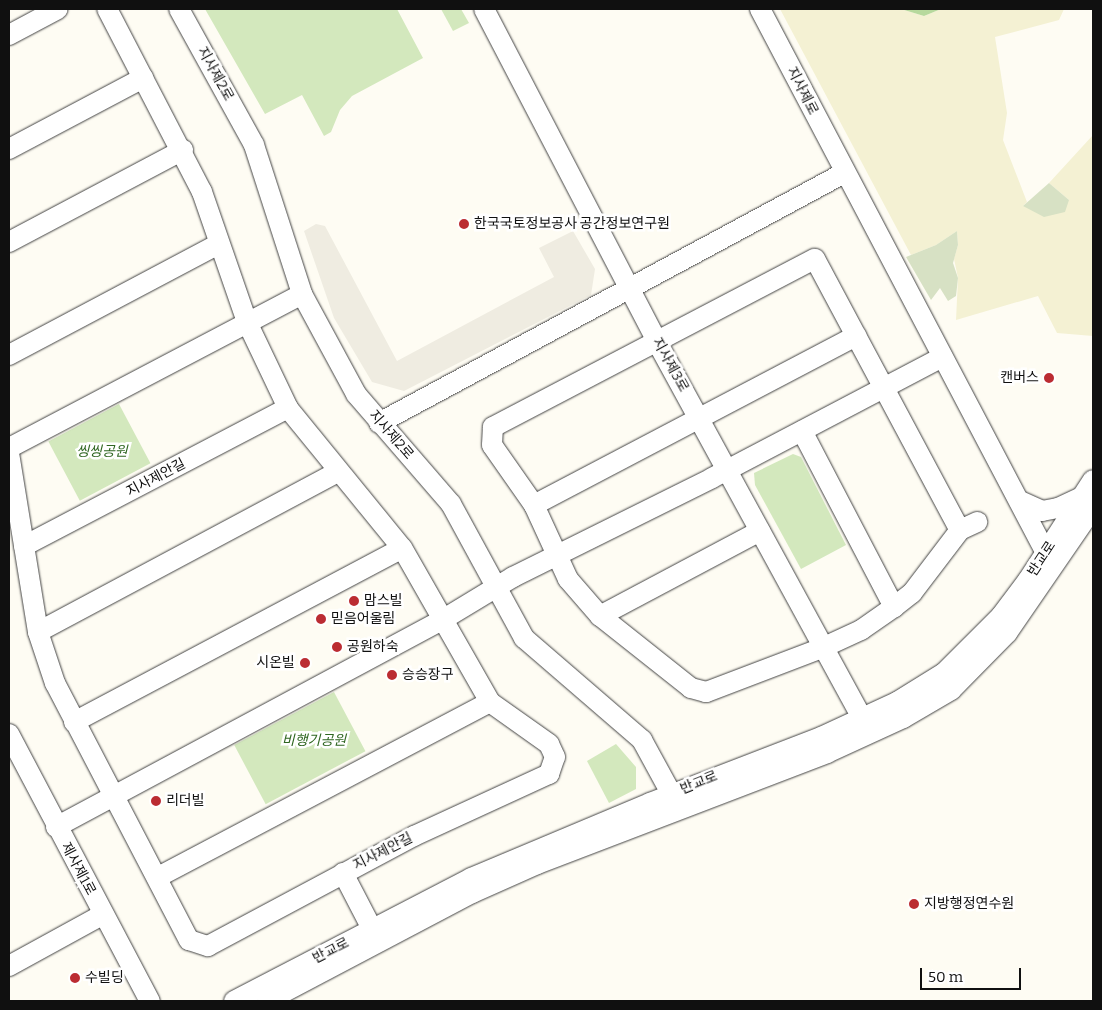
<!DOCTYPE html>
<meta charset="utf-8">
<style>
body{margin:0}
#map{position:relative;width:1102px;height:1010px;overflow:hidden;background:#fefcf3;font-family:Bitter,"Noto Sans KR",serif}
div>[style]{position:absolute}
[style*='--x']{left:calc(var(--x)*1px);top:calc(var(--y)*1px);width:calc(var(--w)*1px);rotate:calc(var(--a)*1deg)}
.farmland>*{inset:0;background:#f4f1d3}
.green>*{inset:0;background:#d3e8bd;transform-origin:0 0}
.forest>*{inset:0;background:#b7d99d}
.cemetery>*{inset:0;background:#d7e1c4}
.plaza>*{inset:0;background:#efece1}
.roads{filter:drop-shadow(0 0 1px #434343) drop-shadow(0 0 1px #434343)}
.minor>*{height:20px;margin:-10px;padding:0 10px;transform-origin:10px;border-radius:10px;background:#fff}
.dots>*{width:14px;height:14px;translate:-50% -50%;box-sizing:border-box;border:2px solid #fff;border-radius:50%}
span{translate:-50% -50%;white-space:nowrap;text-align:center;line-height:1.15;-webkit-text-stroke:5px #fff;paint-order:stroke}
.street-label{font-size:14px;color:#101010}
.poi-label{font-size:14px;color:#101010}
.left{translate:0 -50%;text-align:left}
.right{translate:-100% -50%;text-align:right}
.park-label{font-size:14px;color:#2f6621;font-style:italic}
.frame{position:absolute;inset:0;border:10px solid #101010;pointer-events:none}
.scale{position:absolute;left:920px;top:968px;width:101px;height:22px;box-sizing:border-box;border:2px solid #101010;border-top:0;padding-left:6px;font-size:15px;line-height:18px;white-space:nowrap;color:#101010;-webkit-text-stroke:4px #fff;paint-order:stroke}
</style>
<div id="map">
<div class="farmland">
<div style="clip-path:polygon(780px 9px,901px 9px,924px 16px,941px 9px,1064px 9px,1059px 20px,995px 37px,1007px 113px,1003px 140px,1027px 202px,1023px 206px,1069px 200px,1049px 183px,1093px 135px,1093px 336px,1057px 333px,1038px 296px,956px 320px,958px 278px,954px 259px,958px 245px,957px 231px,936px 245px,911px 255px)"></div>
</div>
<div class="green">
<div style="clip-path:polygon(205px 9px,397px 9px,423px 58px,352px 96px,340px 110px,331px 132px,324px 136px,302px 95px,265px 114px)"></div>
<div style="clip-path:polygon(441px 9px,461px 9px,469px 23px,453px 31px)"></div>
<div style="left:119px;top:404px;width:67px;height:80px;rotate:62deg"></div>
<div style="clip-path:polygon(793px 454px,801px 457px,846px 545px,801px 569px,755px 485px,754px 473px)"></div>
<div style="left:334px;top:692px;width:67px;height:113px;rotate:62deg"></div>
<div style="clip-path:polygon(616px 744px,636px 767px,636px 789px,609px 803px,587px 761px)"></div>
</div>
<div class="forest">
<div style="clip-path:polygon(901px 9px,941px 9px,924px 16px)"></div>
</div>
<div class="cemetery">
<div style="clip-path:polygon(1049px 183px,1069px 200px,1065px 212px,1044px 217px,1023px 206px)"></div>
<div style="clip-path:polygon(957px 231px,958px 245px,953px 263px,958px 278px,956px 296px,948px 301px,940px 288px,931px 300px,906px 257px,936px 245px)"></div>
</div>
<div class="plaza">
<div style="clip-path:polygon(316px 224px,325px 226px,397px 361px,554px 277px,539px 248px,573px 231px,595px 269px,591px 295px,404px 391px,372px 382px,334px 318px,304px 231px)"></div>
</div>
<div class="roads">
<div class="minor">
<div style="--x:179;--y:9;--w:155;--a:61.1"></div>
<div style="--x:254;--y:145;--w:157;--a:72.1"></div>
<div style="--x:302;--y:294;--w:114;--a:61.6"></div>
<div style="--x:356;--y:394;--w:145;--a:49.2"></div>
<div style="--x:451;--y:504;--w:153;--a:61.4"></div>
<div style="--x:524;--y:638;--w:156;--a:40.8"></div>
<div style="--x:642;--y:740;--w:75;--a:61.4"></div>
<div style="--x:484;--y:9;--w:375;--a:62.5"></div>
<div style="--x:657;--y:342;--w:428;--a:61.4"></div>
<div style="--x:760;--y:9;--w:615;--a:62.27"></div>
<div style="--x:9;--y:35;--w:55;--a:-28"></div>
<div style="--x:9;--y:149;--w:152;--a:-27.9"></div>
<div style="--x:9;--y:242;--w:197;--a:-27.9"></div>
<div style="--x:9;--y:355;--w:238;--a:-27.9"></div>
<div style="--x:379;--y:423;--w:528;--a:-28.26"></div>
<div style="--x:802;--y:431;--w:199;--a:62.4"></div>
<div style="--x:894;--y:607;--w:40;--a:145.1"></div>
<div style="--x:861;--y:630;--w:43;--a:155.2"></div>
<div style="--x:822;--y:648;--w:124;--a:159.2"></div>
<div style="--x:706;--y:692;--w:16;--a:-165"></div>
<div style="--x:691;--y:688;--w:116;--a:-141.6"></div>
<div style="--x:600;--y:616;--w:49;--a:-130.9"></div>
<div style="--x:568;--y:579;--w:81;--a:-114.7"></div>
<div style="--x:534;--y:505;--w:73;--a:-125"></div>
<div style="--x:492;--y:445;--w:18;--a:-87"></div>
<div style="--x:493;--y:427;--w:363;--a:-27.6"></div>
<div style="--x:815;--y:259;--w:307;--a:61.9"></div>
<div style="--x:9;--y:448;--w:331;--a:-27.7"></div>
<div style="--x:9;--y:453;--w:181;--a:80.8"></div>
<div style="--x:38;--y:632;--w:54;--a:71.6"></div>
<div style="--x:55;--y:683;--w:290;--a:62.5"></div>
<div style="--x:189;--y:940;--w:20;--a:18"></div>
<div style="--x:208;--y:946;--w:234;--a:-28.1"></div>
<div style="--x:414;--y:836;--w:149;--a:-24.7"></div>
<div style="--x:549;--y:774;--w:18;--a:-71"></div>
<div style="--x:555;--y:757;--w:14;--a:-115"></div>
<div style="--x:549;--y:744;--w:72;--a:-144.6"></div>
<div style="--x:490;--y:702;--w:177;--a:-119.7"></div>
<div style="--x:402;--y:548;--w:181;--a:-129.2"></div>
<div style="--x:288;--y:408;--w:95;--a:-115.5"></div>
<div style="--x:247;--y:322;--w:138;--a:-109.1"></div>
<div style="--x:202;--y:192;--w:206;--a:-117.4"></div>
<div style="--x:1022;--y:502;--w:22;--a:24"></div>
<div style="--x:1042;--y:511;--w:16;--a:-11"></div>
<div style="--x:1058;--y:508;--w:26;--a:-25"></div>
<div style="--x:534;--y:505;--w:364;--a:-27.7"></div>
<div style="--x:24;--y:546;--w:298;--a:-27.6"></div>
<div style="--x:894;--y:607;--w:23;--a:-38"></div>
<div style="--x:912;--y:593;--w:79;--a:-52.7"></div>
<div style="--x:960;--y:530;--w:19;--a:-25"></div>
<div style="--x:600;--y:616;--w:181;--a:-28"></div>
<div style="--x:38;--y:632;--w:341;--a:-28.1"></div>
<div style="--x:74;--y:722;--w:371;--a:-27.9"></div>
<div style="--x:9;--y:734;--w:302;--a:62.2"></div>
<div style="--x:56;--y:827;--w:438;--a:-28.2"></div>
<div style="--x:442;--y:620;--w:83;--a:-31.2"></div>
<div style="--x:513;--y:577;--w:222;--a:-26.4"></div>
<div style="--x:712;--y:478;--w:260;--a:-27.7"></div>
<div style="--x:343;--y:873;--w:63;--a:62.6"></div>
<div style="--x:158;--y:877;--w:375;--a:-27.8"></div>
<div style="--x:9;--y:966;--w:106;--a:-28.7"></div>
<div style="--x:234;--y:1001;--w:267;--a:-27.4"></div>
<div style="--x:471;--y:878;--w:194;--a:-22.7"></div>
<div style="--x:650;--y:803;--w:183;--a:-21.1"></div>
<div style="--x:821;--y:737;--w:84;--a:-24.7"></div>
<div style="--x:897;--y:702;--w:55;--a:-31.7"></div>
<div style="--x:944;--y:673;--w:81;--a:-45"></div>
<div style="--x:1001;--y:616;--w:45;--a:-53.1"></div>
<div style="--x:1028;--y:580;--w:119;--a:-57"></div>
<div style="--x:267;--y:1001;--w:232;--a:-27.8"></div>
<div style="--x:472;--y:893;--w:71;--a:-24"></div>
<div style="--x:537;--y:864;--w:311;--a:-20.9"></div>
<div style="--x:827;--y:753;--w:84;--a:-24.7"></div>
<div style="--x:903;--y:718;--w:56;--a:-30.3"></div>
<div style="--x:951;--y:690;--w:80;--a:-45.5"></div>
<div style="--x:1007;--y:633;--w:152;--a:-55.5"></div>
</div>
</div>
<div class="dots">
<div style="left:464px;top:224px;background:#bb2c32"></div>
<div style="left:1049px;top:378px;background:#bb2c32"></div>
<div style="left:354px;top:601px;background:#bb2c32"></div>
<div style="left:321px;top:619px;background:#bb2c32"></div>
<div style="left:337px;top:647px;background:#bb2c32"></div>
<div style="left:305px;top:663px;background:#bb2c32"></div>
<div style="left:392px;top:675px;background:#bb2c32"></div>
<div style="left:156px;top:801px;background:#bb2c32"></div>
<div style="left:914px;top:904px;background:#bb2c32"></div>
<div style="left:75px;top:978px;background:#bb2c32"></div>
</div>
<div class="street-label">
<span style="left:215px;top:74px;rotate:61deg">지사제2로</span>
<span style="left:802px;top:91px;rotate:63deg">지사제로</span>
<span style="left:670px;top:365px;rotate:61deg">지사제3로</span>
<span style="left:391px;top:435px;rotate:49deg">지사제2로</span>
<span style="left:156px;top:478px;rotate:-28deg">지사제안길</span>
<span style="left:1042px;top:559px;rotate:-57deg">반교로</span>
<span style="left:699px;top:783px;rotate:-22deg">반교로</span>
<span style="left:383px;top:852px;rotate:-27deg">지사제안길</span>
<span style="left:78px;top:869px;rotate:62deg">제사제1로</span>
<span style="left:331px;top:951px;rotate:-27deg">반교로</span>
</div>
<div class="poi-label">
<span class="left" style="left:474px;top:224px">한국국토정보공사 공간정보연구원</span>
<span class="right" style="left:1039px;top:378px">캔버스</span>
<span class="left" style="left:364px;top:601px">맘스빌</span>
<span class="left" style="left:331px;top:619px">믿음어울림</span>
<span class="left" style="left:347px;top:647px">공원하숙</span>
<span class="right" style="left:295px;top:663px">시온빌</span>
<span class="left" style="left:402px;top:675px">승승장구</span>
<span class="left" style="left:166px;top:801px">리더빌</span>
<span class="left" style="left:924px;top:904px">지방행정연수원</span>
<span class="left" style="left:85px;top:978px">수빌딩</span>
</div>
<div class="park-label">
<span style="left:102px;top:452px">씽씽공원</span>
<span style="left:314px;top:741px">비행기공원</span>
</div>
<div class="frame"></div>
<div class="scale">50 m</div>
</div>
